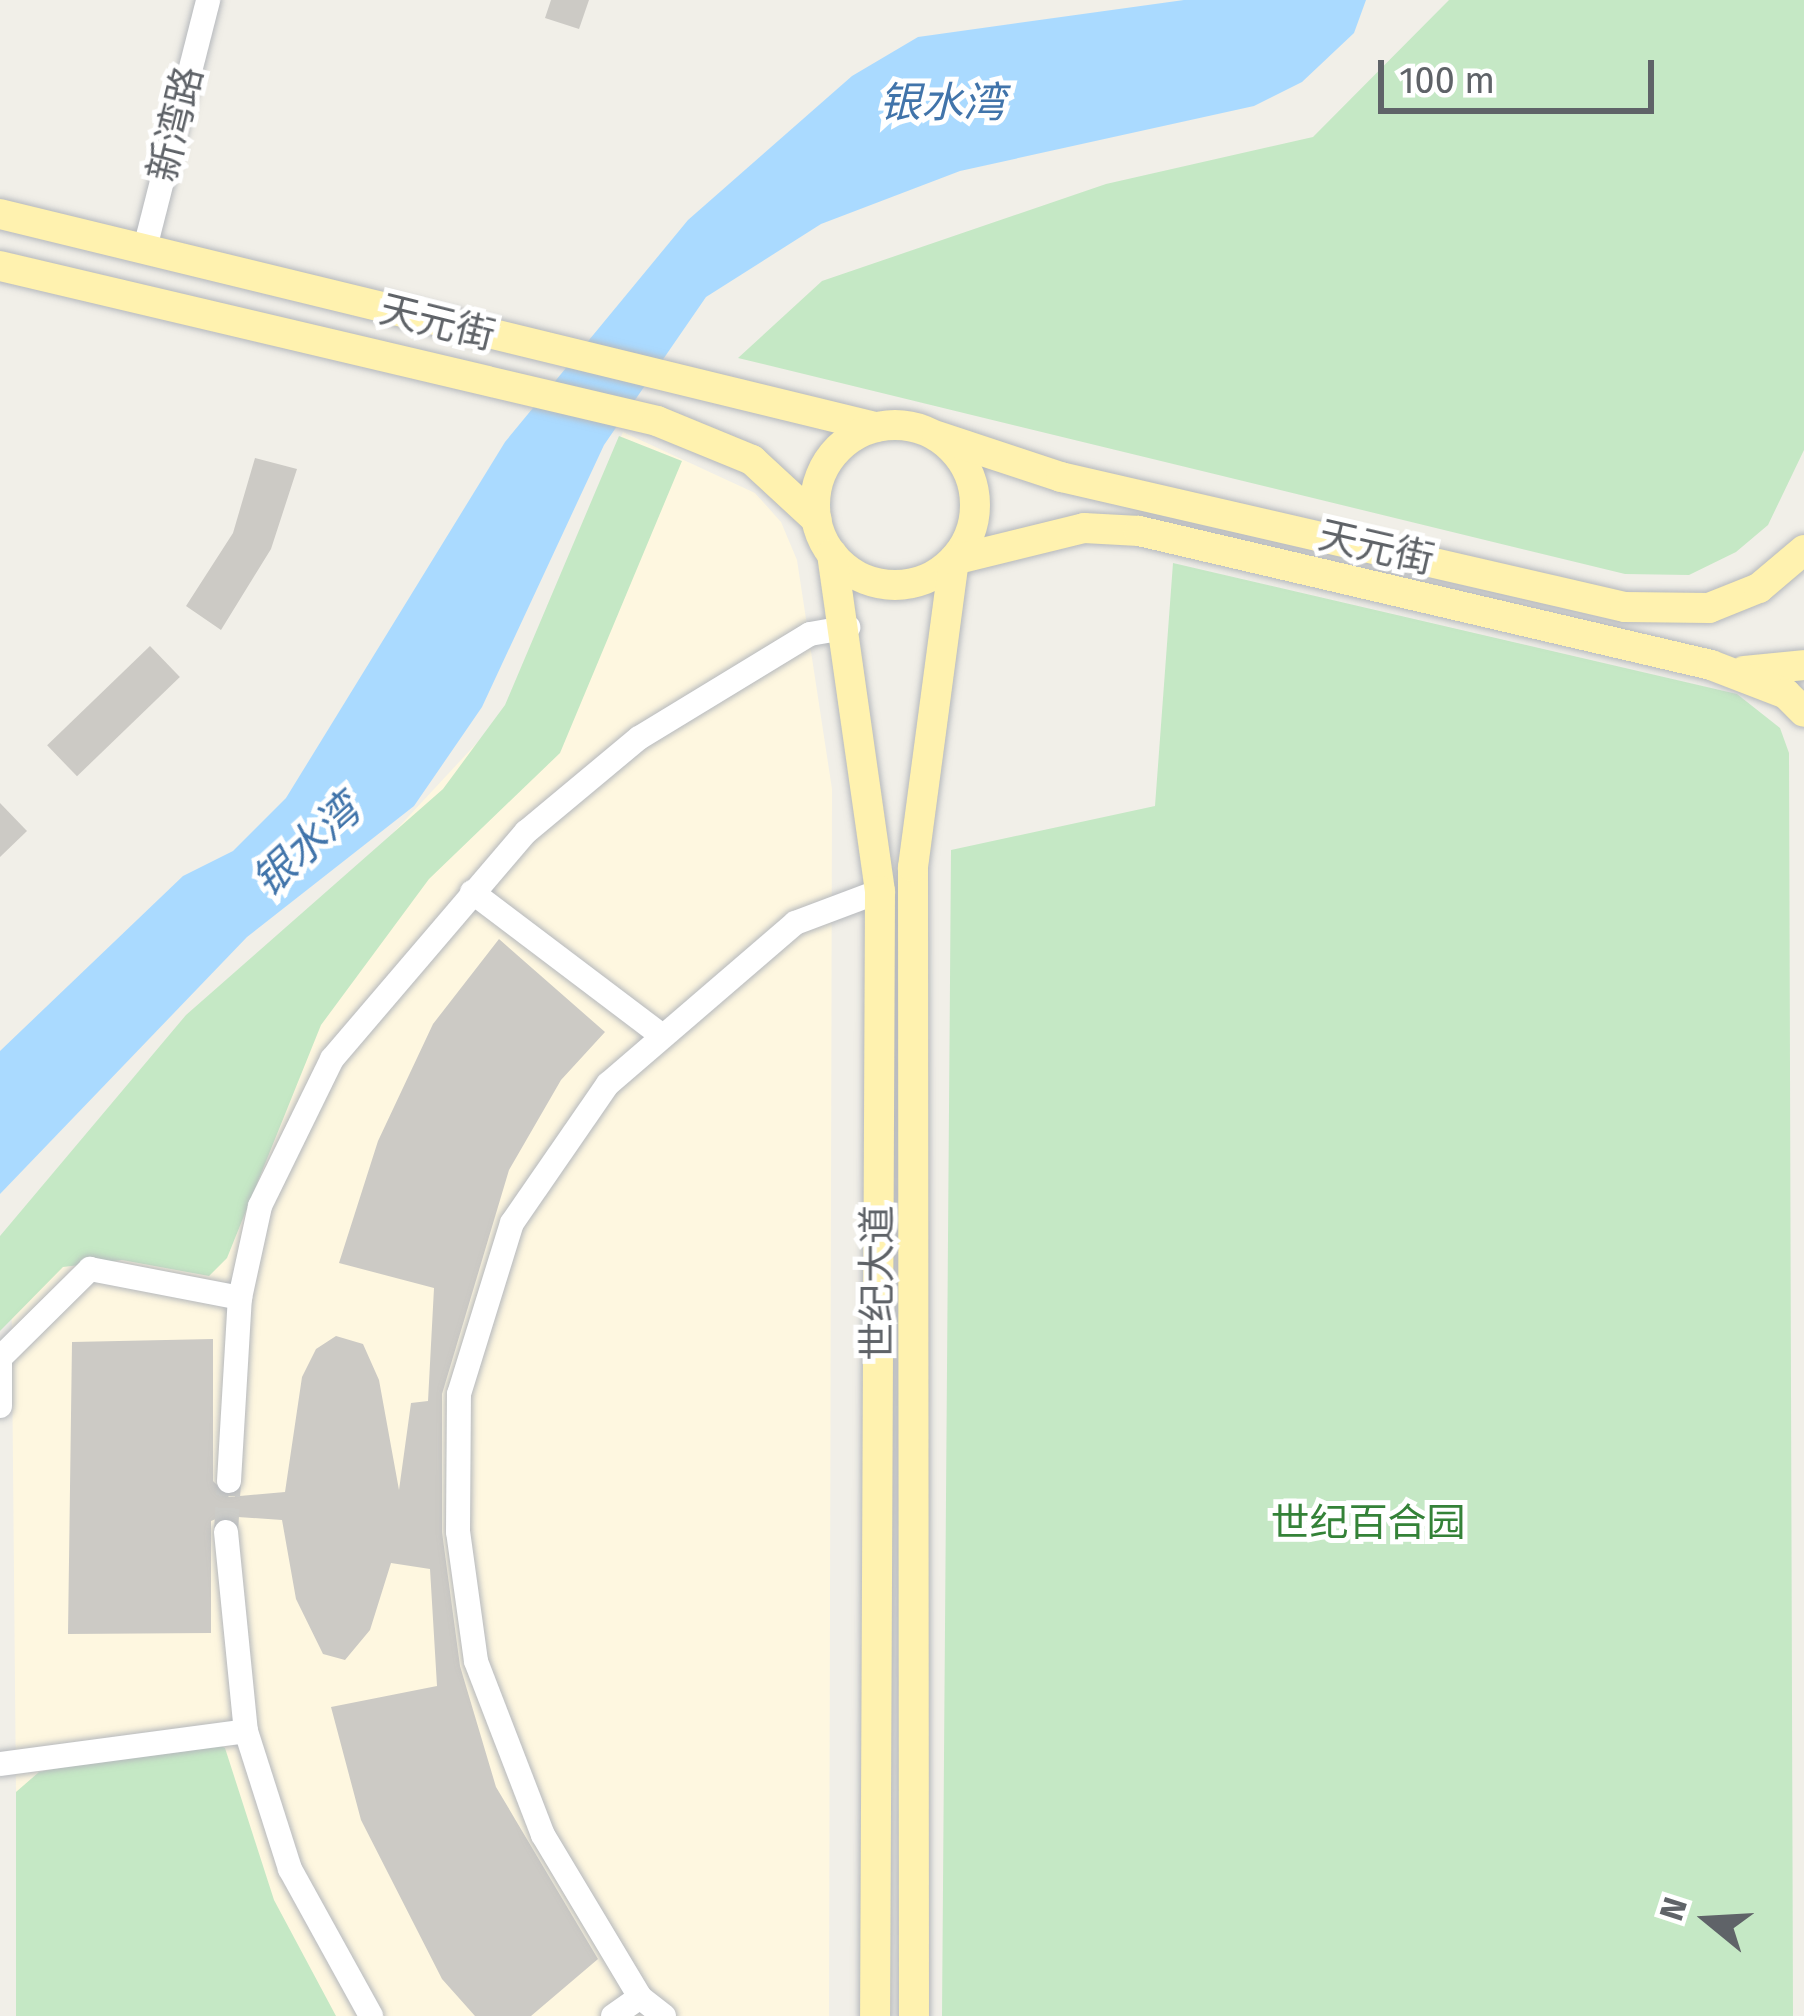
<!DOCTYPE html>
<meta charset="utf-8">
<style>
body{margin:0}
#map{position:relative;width:1804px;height:2016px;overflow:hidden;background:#f1efe8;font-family:"Fira Sans","Noto Sans SC",sans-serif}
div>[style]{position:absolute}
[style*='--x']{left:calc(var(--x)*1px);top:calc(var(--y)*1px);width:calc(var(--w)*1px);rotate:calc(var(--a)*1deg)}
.commercial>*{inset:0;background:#fef7e0}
.green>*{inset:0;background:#c5e8c5}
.water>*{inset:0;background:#aadaff}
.building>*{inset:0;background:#cccac5;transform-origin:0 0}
.minor-tunnel>*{height:24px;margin-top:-12px;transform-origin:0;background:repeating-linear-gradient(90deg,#ccccc8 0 24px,transparent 0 36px)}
.roads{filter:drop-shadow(0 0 3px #b5b8bc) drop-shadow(0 0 3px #b5b8bc)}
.minor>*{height:24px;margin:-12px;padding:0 12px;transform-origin:12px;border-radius:12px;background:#fff}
.major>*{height:30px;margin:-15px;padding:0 15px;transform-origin:15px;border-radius:15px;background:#fff2af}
.major>.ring{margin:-15px;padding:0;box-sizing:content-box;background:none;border:30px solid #fff2af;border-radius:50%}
span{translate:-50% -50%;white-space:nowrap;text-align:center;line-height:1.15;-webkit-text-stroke:10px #fff;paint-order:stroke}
.street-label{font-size:39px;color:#5f6368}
.park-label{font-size:39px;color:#348238}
.water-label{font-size:42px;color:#4174aa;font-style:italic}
.north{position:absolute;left:1648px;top:1860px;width:120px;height:120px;-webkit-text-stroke:9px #fff;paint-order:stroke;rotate:288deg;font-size:33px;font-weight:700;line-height:48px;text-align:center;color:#5f6368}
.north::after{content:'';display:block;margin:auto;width:42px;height:54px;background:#5f6368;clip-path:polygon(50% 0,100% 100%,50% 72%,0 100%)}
.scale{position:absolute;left:1378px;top:60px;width:276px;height:54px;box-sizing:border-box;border:6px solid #5f6368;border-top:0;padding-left:15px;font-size:36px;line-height:42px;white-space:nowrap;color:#5f6368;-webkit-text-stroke:9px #fff;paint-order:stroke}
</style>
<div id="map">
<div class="commercial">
<div style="clip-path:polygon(623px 432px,755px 493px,781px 522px,797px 560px,832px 789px,829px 2016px,18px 2016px,11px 1244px,501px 717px)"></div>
</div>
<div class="green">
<div style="clip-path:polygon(1449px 0,1804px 0,1804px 450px,1768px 525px,1736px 552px,1689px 575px,1625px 574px,738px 358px,822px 281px,1106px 184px,1313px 137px)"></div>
<div style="clip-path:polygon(619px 436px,682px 461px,560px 753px,429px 879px,321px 1025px,227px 1258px,209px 1276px,122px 1260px,63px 1267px,0 1331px,0 1236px,186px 1015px,443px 789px,505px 705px)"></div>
<div style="clip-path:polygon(1173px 563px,1737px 694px,1780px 728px,1789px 753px,1793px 2016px,942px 2016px,951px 850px,1155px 806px)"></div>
<div style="clip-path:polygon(204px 1738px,225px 1748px,274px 1900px,336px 2016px,16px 2016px,16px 1792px,39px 1772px)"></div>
</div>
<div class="water">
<div style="clip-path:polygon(1184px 0,1366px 0,1354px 33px,1302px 82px,1254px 106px,960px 171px,821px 224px,706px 297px,604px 445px,482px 707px,414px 806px,247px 937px,0 1194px,0 1051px,183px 876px,233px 851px,286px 798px,505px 442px,688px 220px,852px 76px,918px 37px)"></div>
</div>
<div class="building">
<div style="clip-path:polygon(551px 0,589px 0,579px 29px,545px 18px)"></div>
<div style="clip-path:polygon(255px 458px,297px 469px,271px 549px,221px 630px,186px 606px,233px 533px)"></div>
<div style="left:150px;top:646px;width:43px;height:143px;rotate:46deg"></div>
<div style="clip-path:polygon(0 803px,27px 831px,0 857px)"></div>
<div style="clip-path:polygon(499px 939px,605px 1032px,561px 1080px,509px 1170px,442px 1394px,442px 1532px,460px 1666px,496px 1787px,598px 1959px,531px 2016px,475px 2016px,442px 1979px,361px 1820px,331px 1707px,437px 1686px,430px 1569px,391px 1563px,370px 1630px,345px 1660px,323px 1654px,296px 1599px,282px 1520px,223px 1516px,211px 1521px,211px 1633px,68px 1634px,72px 1342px,213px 1339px,213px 1481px,229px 1497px,285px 1492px,302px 1377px,316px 1349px,336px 1336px,363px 1344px,379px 1380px,399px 1490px,411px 1403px,428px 1401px,434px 1288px,339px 1263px,378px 1141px,433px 1024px)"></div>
</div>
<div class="minor-tunnel">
<div style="--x:226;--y:1532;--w:51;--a:-86.6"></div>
</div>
<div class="roads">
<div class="minor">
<div style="--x:145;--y:248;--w:256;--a:-75.7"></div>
<div style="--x:472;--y:892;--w:236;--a:37.1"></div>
<div style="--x:0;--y:1406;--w:48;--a:-90"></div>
<div style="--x:0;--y:1358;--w:127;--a:-44.7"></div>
<div style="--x:90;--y:1269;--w:153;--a:10.9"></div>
<div style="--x:229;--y:1481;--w:183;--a:-86.6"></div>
<div style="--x:240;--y:1298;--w:94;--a:-77.7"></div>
<div style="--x:260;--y:1206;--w:164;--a:-63.9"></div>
<div style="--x:332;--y:1059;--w:299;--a:-49.5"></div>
<div style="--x:526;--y:832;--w:147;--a:-39.8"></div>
<div style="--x:639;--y:738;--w:200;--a:-31.3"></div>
<div style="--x:810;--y:634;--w:39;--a:-10"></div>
<div style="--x:226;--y:1532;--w:200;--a:84.3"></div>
<div style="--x:246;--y:1731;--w:145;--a:72.3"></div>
<div style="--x:290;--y:1869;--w:168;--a:61.1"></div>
<div style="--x:0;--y:1764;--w:248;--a:-7.6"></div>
<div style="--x:613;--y:2016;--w:33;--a:-35"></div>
<div style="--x:664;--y:2016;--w:31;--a:-142"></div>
<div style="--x:640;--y:1997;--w:189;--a:-120.9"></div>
<div style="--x:543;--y:1835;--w:186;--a:-111.1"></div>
<div style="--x:476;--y:1661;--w:130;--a:-97.9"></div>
<div style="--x:458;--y:1532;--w:138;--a:-89.6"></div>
<div style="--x:459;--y:1394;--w:179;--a:-72.8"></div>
<div style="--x:512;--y:1223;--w:169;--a:-55.4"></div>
<div style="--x:608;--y:1084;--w:247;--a:-40.7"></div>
<div style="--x:795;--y:923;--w:91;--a:-20.6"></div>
</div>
<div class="major">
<div style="--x:0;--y:214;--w:901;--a:13.68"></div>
<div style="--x:0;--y:266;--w:675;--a:13.27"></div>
<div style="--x:657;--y:421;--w:103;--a:22.3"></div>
<div style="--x:752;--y:460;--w:88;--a:42.7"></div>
<div class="ring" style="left:815px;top:425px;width:130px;height:130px"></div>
<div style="--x:937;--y:436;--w:131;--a:18.3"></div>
<div style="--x:1061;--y:477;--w:579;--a:12.98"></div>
<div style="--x:1625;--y:607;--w:84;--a:0.7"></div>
<div style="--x:1709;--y:608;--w:54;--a:-21.8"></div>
<div style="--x:1759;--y:588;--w:59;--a:-40.2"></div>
<div style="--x:832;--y:554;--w:340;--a:81.9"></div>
<div style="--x:880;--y:891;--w:1125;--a:90.25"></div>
<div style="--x:1744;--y:671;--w:60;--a:-5.7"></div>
<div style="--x:914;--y:2016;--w:1149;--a:-90.05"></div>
<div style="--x:913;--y:867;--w:310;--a:-82.4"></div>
<div style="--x:954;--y:560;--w:134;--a:-13.8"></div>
<div style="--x:1084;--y:528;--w:55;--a:3.1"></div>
<div style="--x:1139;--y:531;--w:587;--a:13.18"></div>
<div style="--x:1711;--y:665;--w:80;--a:21.1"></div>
<div style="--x:1786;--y:694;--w:25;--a:45"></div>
</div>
</div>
<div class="street-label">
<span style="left:176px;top:124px;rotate:-76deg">新湾路</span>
<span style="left:437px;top:323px;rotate:14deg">天元街</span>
<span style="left:1376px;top:548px;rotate:13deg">天元街</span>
<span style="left:878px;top:1283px;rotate:-90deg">世纪大道</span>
</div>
<div class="park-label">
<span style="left:1368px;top:1523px">世纪百合园</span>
</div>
<div class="water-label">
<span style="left:942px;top:103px">银水湾</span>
<span style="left:306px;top:846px;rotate:-42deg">银水湾</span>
</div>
<div class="north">N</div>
<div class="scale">100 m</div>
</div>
